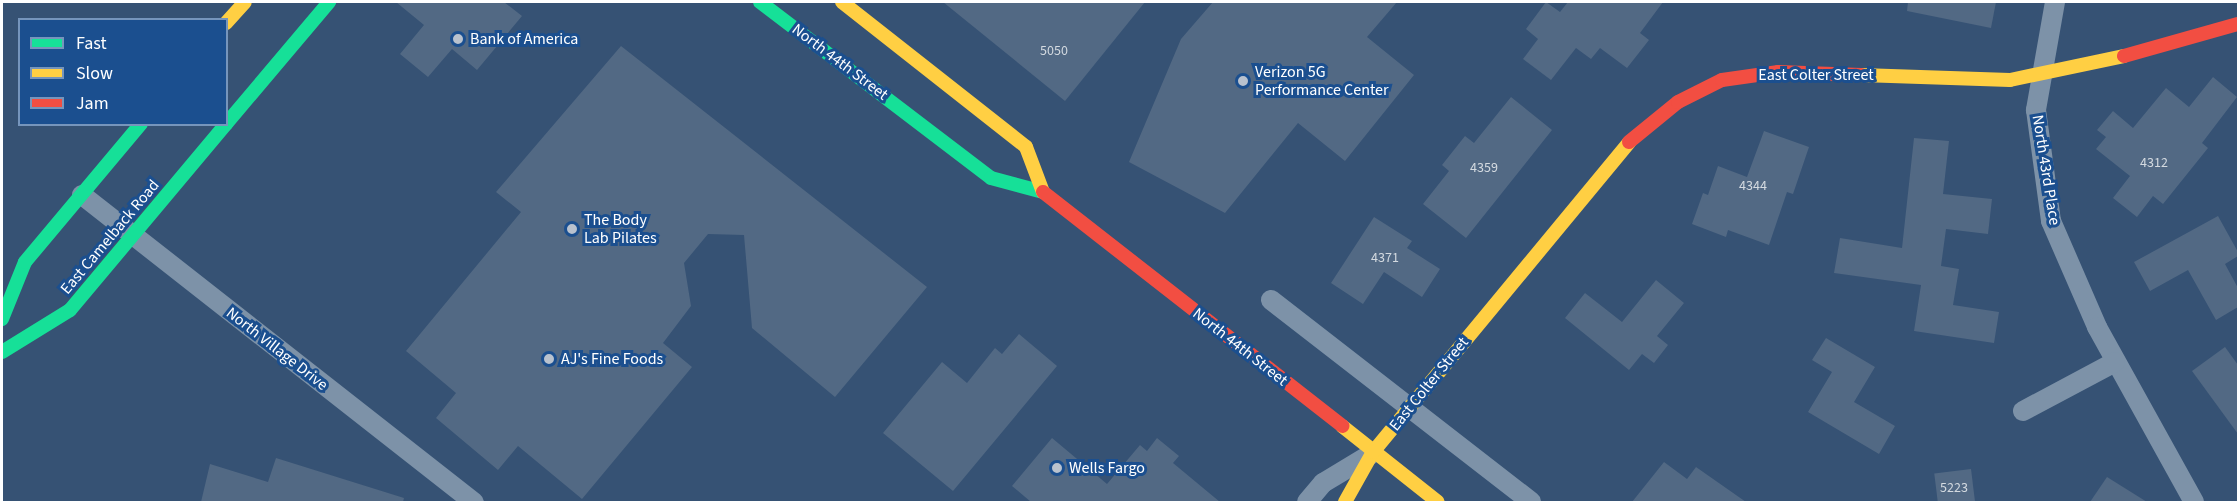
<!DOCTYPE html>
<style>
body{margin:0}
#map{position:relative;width:2240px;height:504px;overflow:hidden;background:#365274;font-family:"Source Sans 3",sans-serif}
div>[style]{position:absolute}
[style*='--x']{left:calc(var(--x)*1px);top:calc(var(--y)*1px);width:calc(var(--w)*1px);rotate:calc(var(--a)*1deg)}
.building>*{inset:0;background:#526984;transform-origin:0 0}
.street>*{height:20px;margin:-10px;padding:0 10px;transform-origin:10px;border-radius:10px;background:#7d92a8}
.fast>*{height:14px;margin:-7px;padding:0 7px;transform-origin:7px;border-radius:7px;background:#16e098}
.slow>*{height:14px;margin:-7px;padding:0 7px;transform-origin:7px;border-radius:7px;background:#ffcf43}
.jam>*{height:14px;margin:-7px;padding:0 7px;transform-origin:7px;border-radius:7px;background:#f24e42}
.dots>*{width:16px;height:16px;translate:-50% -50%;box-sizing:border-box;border:3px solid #1b4f8f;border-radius:50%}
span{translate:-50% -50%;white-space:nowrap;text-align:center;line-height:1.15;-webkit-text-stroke:6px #1b4f8f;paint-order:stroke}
.number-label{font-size:14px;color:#d4dae0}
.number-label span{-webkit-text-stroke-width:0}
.poi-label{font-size:16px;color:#fff}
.left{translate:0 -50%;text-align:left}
.street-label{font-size:16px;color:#fff}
.frame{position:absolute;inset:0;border:3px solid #fff;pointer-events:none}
.legend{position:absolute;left:18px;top:18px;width:210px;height:108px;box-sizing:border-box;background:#1b4f8f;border:2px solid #7695bc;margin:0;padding:8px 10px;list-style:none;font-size:18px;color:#fff}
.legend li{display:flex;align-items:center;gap:12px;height:30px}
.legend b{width:30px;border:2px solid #7695bc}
</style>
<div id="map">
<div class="building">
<div style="clip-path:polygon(396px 2px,504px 2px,522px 16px,477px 70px,452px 49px,428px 77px,400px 54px,424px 25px)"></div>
<div style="clip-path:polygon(943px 2px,1145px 2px,1065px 101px)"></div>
<div style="clip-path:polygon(1213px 2px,1397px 2px,1367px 37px,1414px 75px,1345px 161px,1298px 123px,1225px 213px,1129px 162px,1181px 39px)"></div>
<div style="clip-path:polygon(1546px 2px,1560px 12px,1568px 2px,1663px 2px,1640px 33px,1649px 40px,1627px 68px,1600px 48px,1591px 59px,1576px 48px,1551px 80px,1523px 59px,1538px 39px,1526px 29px)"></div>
<div style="clip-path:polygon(1908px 2px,1996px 2px,1991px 28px,1907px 11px)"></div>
<div style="clip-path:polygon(621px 46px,927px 287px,835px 397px,752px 328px,744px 235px,708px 234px,684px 263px,691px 306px,663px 343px,692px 367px,582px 499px,518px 446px,498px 470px,436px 418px,456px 393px,406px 351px,521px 212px,496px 192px)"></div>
<div style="clip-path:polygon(2213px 77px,2237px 97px,2202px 143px,2208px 148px,2163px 204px,2153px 196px,2137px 217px,2113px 198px,2130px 176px,2096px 149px,2106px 137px,2097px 130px,2113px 111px,2133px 128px,2166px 88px,2189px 107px)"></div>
<div style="clip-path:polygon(1511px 97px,1552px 130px,1466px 238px,1423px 204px,1449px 171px,1442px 165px,1465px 136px,1474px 143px)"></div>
<div style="clip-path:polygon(1764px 131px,1809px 147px,1793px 194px,1787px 192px,1769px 245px,1728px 230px,1726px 237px,1692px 224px,1703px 193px,1708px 195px,1718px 166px,1747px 177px)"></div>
<div style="clip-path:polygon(1914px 138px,1949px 141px,1943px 194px,1992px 199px,1988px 234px,1946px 229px,1941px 266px,1959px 269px,1953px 305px,1999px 312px,1994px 343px,1914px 331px,1921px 285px,1834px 273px,1840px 238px,1902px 248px)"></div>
<div style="clip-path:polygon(2218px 216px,2238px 252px,2238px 256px,2225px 264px,2238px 288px,2238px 307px,2216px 320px,2188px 270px,2150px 291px,2134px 262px)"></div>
<div style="clip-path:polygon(1374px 217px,1412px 241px,1407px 248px,1440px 269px,1422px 297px,1384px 272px,1363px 304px,1331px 283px)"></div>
<div style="clip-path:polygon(1656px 280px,1684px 303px,1657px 336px,1668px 345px,1654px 363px,1642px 354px,1629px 370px,1565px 318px,1585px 293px,1622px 322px)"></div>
<div style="clip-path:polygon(1019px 334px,1057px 366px,953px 491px,883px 433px,942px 362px,967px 383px,995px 348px,1002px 354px)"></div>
<div style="clip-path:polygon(1826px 338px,1875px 367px,1854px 402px,1895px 426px,1879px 454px,1808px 412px,1832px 372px,1812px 360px)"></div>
<div style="clip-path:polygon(2225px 347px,2238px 365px,2238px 434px,2192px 371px)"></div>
<div style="clip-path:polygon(1052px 438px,1107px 484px,1140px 445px,1147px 451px,1157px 438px,1179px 456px,1173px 463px,1220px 502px,1031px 502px,1012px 486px)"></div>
<div style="clip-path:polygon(276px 458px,404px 498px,403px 502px,201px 502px,210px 464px,268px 482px)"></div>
<div style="clip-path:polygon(1664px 462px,1687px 479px,1696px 467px,1746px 502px,1632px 502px)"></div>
<div style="left:1971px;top:469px;width:33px;height:37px;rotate:83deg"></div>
<div style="clip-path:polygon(2107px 477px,2147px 502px,2090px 502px)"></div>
</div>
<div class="street">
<div style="--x:2055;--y:2;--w:110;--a:100"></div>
<div style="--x:2036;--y:110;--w:112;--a:82.3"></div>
<div style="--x:2051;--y:221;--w:116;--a:66.5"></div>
<div style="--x:2097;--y:327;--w:200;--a:61"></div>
<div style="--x:82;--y:195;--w:498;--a:38.1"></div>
<div style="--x:1271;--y:300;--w:329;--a:37.8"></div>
<div style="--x:2023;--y:411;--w:104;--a:-28"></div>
<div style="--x:1307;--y:502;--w:25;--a:-50"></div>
<div style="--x:1323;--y:483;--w:56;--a:-31.1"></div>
</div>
<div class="fast">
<div style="--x:760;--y:2;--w:290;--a:37.3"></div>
<div style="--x:991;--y:178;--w:54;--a:15.1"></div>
<div style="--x:226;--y:124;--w:160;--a:-49.8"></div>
<div style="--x:2;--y:319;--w:61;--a:-68"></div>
<div style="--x:25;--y:262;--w:180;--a:-50"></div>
<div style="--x:2;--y:352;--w:80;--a:-31.7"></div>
<div style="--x:70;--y:310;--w:243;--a:-50"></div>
</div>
<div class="slow">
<div style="--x:842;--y:2;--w:234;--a:38.2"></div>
<div style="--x:1026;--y:147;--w:48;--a:69.3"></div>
<div style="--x:226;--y:23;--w:28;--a:-48"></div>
<div style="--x:1861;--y:75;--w:149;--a:1.9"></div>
<div style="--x:2010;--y:80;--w:116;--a:-11.9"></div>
<div style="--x:1342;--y:426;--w:122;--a:38.4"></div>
<div style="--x:1345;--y:502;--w:57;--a:-60.8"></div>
<div style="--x:1373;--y:452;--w:402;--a:-50.4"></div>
</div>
<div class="jam">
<div style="--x:2124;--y:56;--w:118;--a:-15.7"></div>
<div style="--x:1629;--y:142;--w:63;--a:-39.2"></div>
<div style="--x:1678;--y:102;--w:49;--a:-26.6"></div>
<div style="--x:1722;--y:80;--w:57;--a:-8.1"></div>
<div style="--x:1778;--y:72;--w:83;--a:2.1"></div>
<div style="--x:1043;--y:192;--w:380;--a:38"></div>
</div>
<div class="dots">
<div style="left:458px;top:39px;background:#b9c2ce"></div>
<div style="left:1243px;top:81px;background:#b9c2ce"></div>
<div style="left:572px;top:229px;background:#b9c2ce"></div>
<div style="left:549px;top:359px;background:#b9c2ce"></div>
<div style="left:1057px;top:468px;background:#b9c2ce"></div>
</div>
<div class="number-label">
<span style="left:1054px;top:51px">5050</span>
<span style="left:2154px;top:163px">4312</span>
<span style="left:1484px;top:168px">4359</span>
<span style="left:1753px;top:186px">4344</span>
<span style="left:1385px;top:258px">4371</span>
<span style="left:1954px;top:488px">5223</span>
</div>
<div class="poi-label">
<span class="left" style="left:470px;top:39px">Bank of America</span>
<span class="left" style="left:1255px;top:81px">Verizon 5G<br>Performance Center</span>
<span class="left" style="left:584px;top:229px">The Body<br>Lab Pilates</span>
<span class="left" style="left:561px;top:359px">AJ's Fine Foods</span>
<span class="left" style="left:1069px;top:468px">Wells Fargo</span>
</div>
<div class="street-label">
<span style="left:840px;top:62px;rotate:37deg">North 44th Street</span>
<span style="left:1816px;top:75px">East Colter Street</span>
<span style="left:2046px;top:170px;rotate:81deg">North 43rd Place</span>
<span style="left:110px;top:237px;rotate:-50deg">East Camelback Road</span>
<span style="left:1240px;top:347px;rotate:38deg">North 44th Street</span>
<span style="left:277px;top:349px;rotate:38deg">North Village Drive</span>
<span style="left:1429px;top:384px;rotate:-51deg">East Colter Street</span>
</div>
<div class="frame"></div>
<ul class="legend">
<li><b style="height:8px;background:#16e098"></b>Fast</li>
<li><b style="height:8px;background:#ffcf43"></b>Slow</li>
<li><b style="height:8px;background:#f24e42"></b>Jam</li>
</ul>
</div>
